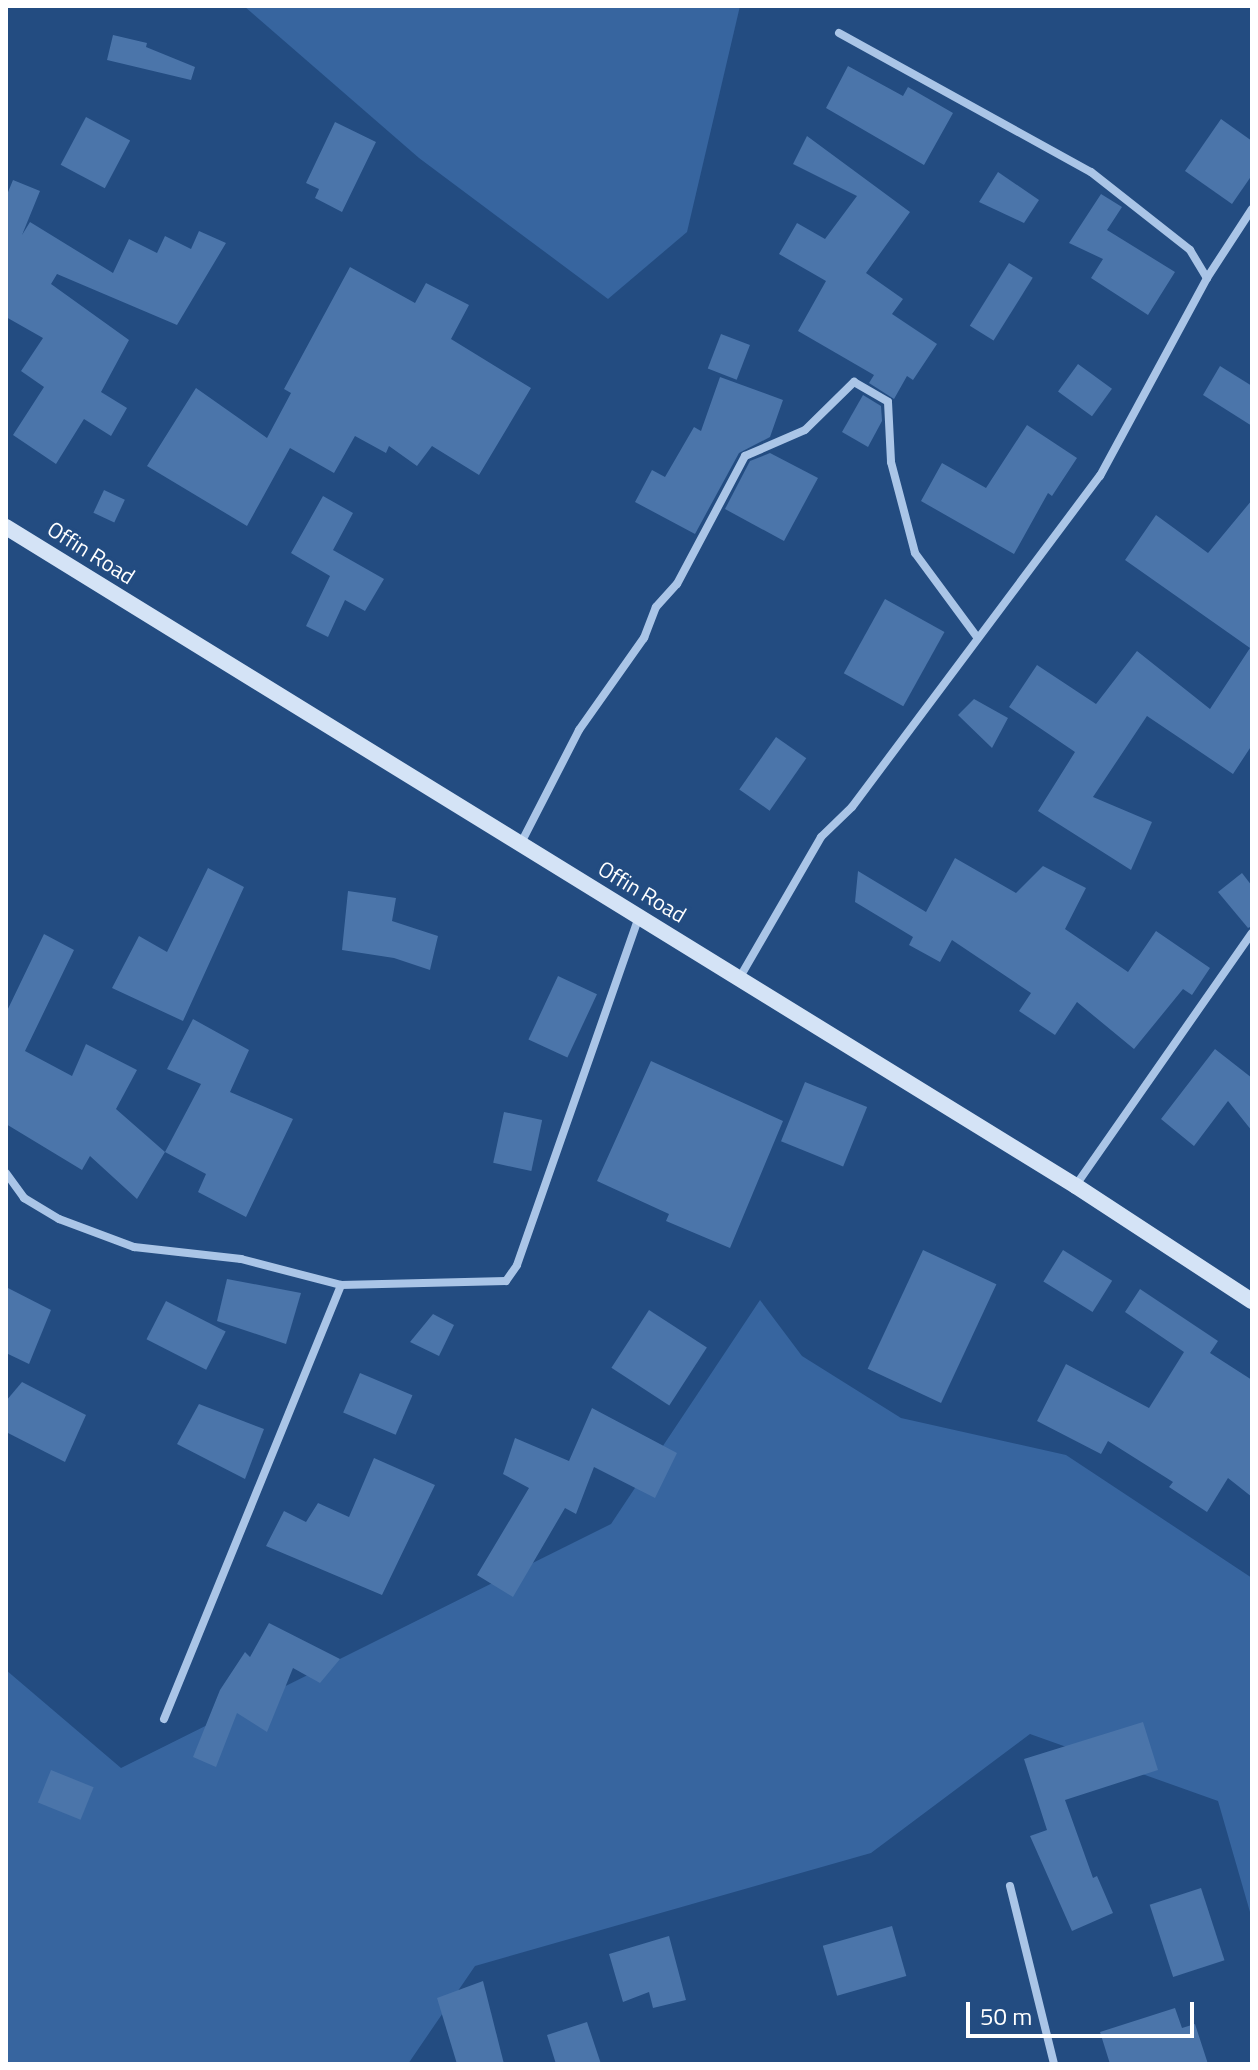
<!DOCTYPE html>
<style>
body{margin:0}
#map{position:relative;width:1258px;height:2070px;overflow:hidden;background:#234c81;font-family:"Titillium Web",sans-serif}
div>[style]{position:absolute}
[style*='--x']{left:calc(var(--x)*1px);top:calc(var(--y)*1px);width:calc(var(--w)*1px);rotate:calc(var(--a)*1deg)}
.green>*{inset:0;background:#37659f}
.building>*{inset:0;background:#4b75aa;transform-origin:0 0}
.street>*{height:8px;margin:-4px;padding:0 4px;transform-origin:4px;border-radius:4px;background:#aac5e7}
.secondary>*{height:16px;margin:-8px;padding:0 8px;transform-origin:8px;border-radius:8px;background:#d4e3f6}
span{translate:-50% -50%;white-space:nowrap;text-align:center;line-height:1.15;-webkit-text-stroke:7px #234c81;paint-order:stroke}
.street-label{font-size:22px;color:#fff}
.frame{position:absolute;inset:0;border:8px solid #fff;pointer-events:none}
.scale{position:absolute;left:966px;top:2002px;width:228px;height:36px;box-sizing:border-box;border:4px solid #fff;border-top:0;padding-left:10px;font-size:24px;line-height:28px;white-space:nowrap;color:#fff;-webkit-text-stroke:6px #234c81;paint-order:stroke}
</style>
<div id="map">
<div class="green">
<div style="clip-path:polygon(244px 6px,740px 6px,687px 232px,608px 299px,419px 158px)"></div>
<div style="clip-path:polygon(760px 1300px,802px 1356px,901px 1418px,1066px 1455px,1252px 1578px,1252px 1919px,1218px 1801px,1030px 1734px,871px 1853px,475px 1966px,408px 2064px,6px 2064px,6px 1670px,121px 1768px,611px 1524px)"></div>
</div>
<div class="building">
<div style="clip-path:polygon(113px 35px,147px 43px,146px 47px,195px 67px,191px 80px,107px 60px)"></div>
<div style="clip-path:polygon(848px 66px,903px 96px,908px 87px,953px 113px,924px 165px,826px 108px)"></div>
<div style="left:86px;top:117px;width:50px;height:54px;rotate:28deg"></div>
<div style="clip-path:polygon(1221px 119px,1252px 141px,1252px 175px,1232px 204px,1185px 171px)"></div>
<div style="clip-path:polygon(335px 122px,376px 142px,342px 212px,315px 198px,319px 189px,306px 183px)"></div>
<div style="clip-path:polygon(807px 136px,910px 212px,866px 273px,903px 299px,892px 314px,937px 344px,913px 380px,907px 376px,894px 399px,869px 383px,874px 375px,798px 331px,826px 281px,779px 254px,797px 223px,825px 239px,857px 196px,793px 164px)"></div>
<div style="clip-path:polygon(998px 172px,1039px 200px,1024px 223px,979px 202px)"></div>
<div style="clip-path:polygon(13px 180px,40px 191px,22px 235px,30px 222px,113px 273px,129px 239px,157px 253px,165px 236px,191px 249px,199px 231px,226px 243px,177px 325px,57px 274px,51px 284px,129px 340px,101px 392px,127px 408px,111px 436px,84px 419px,56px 464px,13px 435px,44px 387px,21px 371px,43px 338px,6px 317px,6px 197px)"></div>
<div style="clip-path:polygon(1101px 194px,1122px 207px,1107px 230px,1175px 272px,1148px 315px,1091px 278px,1103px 259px,1069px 243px)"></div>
<div style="left:1009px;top:263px;width:28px;height:74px;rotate:32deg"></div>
<div style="clip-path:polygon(350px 267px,415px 303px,426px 283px,469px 305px,451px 339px,531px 388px,479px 475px,432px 446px,417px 466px,389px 446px,386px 453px,355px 436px,334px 473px,290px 448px,247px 526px,147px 466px,196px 388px,267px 438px,291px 393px,284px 389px)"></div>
<div style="left:721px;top:334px;width:31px;height:37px;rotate:21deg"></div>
<div style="left:1078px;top:364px;width:42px;height:34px;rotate:36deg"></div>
<div style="clip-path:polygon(1220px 366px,1252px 386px,1252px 426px,1203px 395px)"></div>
<div style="clip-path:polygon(720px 377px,783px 400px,770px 437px,739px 453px,695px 534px,635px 502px,652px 470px,665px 477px,694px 427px,701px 431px)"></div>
<div style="clip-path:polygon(863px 395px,881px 406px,882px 421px,868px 447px,842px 432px)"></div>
<div style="clip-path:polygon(1027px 425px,1077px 458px,1052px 496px,1048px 493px,1014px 554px,921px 501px,942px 463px,986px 488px)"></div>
<div style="clip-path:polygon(770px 453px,818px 478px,784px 541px,725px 509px,750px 461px)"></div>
<div style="left:104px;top:490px;width:23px;height:25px;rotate:25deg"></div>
<div style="clip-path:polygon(323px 496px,353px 513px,333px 550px,384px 579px,365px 611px,345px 600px,328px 637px,306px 626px,330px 576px,291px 553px)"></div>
<div style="clip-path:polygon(1252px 500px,1252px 745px,1233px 774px,1147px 716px,1093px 797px,1152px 822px,1131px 870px,1038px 811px,1075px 752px,1009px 707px,1037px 665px,1096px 704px,1137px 651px,1210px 709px,1250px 648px,1125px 560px,1156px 515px,1208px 553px)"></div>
<div style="left:885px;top:599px;width:68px;height:85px;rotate:29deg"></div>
<div style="clip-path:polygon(974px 699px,1008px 718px,992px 748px,958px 715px)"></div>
<div style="left:776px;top:737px;width:37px;height:64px;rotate:35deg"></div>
<div style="clip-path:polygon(955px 858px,1016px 893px,1043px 866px,1086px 888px,1065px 929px,1128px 972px,1156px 931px,1210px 968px,1192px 995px,1183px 989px,1134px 1049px,1077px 1002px,1055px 1035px,1019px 1011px,1031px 993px,952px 940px,940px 962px,909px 945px,913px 937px,855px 902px,858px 871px,926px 912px)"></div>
<div style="clip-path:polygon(208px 868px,244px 887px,183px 1021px,112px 988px,139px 936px,167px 952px)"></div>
<div style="clip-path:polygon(1242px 873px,1252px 886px,1252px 926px,1248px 928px,1218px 892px)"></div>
<div style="clip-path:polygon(348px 891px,396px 898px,392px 921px,438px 936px,430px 970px,394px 958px,342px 950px)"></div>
<div style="clip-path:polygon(44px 934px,74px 950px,25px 1051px,72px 1076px,86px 1044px,137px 1070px,116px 1109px,165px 1152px,137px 1199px,90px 1156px,82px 1170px,6px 1124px,6px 1013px)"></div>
<div style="left:558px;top:976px;width:43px;height:70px;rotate:25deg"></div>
<div style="clip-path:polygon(193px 1019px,249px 1050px,230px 1092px,293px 1119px,246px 1217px,198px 1192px,206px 1174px,165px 1152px,201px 1084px,167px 1069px)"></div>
<div style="clip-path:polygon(1215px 1049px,1252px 1078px,1252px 1131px,1228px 1101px,1194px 1146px,1161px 1119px)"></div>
<div style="clip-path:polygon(651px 1061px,783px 1121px,730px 1248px,666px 1221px,669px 1214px,597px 1181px)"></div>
<div style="left:805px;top:1082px;width:67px;height:64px;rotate:22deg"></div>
<div style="left:504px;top:1112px;width:39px;height:52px;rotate:12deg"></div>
<div style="left:923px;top:1250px;width:81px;height:131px;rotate:25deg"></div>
<div style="left:1063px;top:1250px;width:58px;height:37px;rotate:32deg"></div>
<div style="clip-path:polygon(227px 1279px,301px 1293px,286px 1344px,217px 1321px)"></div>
<div style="clip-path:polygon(6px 1287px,51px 1310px,29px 1364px,6px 1353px)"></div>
<div style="clip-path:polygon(1140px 1289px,1218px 1341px,1210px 1353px,1252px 1380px,1252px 1497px,1228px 1478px,1207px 1512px,1169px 1487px,1173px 1482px,1108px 1441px,1101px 1454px,1037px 1421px,1066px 1364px,1149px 1408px,1184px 1352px,1125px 1312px)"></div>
<div style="left:166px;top:1301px;width:67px;height:43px;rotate:27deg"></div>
<div style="left:649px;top:1310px;width:69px;height:69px;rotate:33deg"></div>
<div style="clip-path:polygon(433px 1314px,454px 1325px,439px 1356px,410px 1342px)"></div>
<div style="left:360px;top:1373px;width:57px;height:43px;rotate:23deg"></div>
<div style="clip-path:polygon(22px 1382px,86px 1415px,65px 1462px,6px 1432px,6px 1401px)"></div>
<div style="clip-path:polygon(199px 1404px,264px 1429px,245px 1479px,177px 1444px)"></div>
<div style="clip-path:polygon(592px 1408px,677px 1453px,655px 1498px,594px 1467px,576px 1514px,565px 1508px,513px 1597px,477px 1575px,529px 1488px,503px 1474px,515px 1438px,569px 1461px)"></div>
<div style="clip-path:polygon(374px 1458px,435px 1485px,382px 1595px,266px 1546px,284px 1511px,306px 1522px,318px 1503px,349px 1517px)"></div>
<div style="clip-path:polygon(269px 1623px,340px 1659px,320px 1683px,293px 1668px,267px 1732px,237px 1713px,216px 1767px,193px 1757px,220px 1690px,245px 1652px,250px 1657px)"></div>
<div style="clip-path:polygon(1143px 1722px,1158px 1770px,1065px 1800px,1093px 1878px,1097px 1876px,1113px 1913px,1072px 1931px,1030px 1836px,1047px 1830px,1024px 1759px)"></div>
<div style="left:51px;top:1770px;width:46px;height:35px;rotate:22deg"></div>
<div style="left:1201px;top:1888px;width:76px;height:54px;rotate:72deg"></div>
<div style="left:892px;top:1926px;width:52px;height:72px;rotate:74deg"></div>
<div style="clip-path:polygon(669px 1936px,686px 2000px,653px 2008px,649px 1992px,623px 2002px,609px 1954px)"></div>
<div style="clip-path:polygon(483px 1981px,504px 2064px,457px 2064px,437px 1998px)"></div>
<div style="clip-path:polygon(1175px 2008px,1182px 2028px,1195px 2024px,1208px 2064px,1110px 2064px,1100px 2032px)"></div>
<div style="clip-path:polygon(587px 2022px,601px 2064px,556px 2064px,547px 2035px)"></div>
</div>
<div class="street">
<div style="--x:839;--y:33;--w:288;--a:28.9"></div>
<div style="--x:1091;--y:172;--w:126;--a:38.2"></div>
<div style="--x:1190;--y:250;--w:33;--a:59"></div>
<div style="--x:521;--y:843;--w:127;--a:-62.8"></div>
<div style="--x:579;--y:730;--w:113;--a:-54.8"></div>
<div style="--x:644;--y:638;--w:33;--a:-69"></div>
<div style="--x:656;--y:607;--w:31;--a:-48"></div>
<div style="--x:677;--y:584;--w:145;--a:-62"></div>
<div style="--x:745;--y:456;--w:65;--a:-23.4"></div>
<div style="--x:805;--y:430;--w:69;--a:-44.4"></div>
<div style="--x:854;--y:382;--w:39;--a:30"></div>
<div style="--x:888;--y:402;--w:60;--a:87.1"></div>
<div style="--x:891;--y:462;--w:94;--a:75.2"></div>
<div style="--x:915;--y:553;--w:104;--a:53.6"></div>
<div style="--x:740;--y:977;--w:162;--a:-59.9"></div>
<div style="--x:821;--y:837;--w:43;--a:-44.1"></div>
<div style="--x:852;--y:807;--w:414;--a:-53.2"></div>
<div style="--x:1100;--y:476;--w:225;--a:-61.6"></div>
<div style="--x:1207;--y:278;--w:82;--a:-56.9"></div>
<div style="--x:6;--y:1173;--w:31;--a:54"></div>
<div style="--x:24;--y:1198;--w:41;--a:31"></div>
<div style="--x:59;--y:1219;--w:80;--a:20.5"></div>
<div style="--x:134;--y:1247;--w:108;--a:6.4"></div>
<div style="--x:241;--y:1259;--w:103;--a:14.6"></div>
<div style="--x:341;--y:1285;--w:165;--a:-1.4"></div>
<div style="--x:506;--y:1281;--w:19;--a:-55"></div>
<div style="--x:517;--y:1265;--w:370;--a:-70.7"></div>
<div style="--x:1076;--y:1185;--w:307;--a:-55.1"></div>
<div style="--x:164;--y:1719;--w:469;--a:-67.8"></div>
<div style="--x:1010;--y:1886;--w:183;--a:76.1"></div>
</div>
<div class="secondary">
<div style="--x:6;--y:527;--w:1257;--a:31.63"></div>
<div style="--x:1076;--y:1186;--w:210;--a:33.2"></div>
</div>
<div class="street-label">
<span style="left:91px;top:553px;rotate:32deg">Offin Road</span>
<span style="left:642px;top:892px;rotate:31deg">Offin Road</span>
</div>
<div class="frame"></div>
<div class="scale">50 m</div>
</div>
